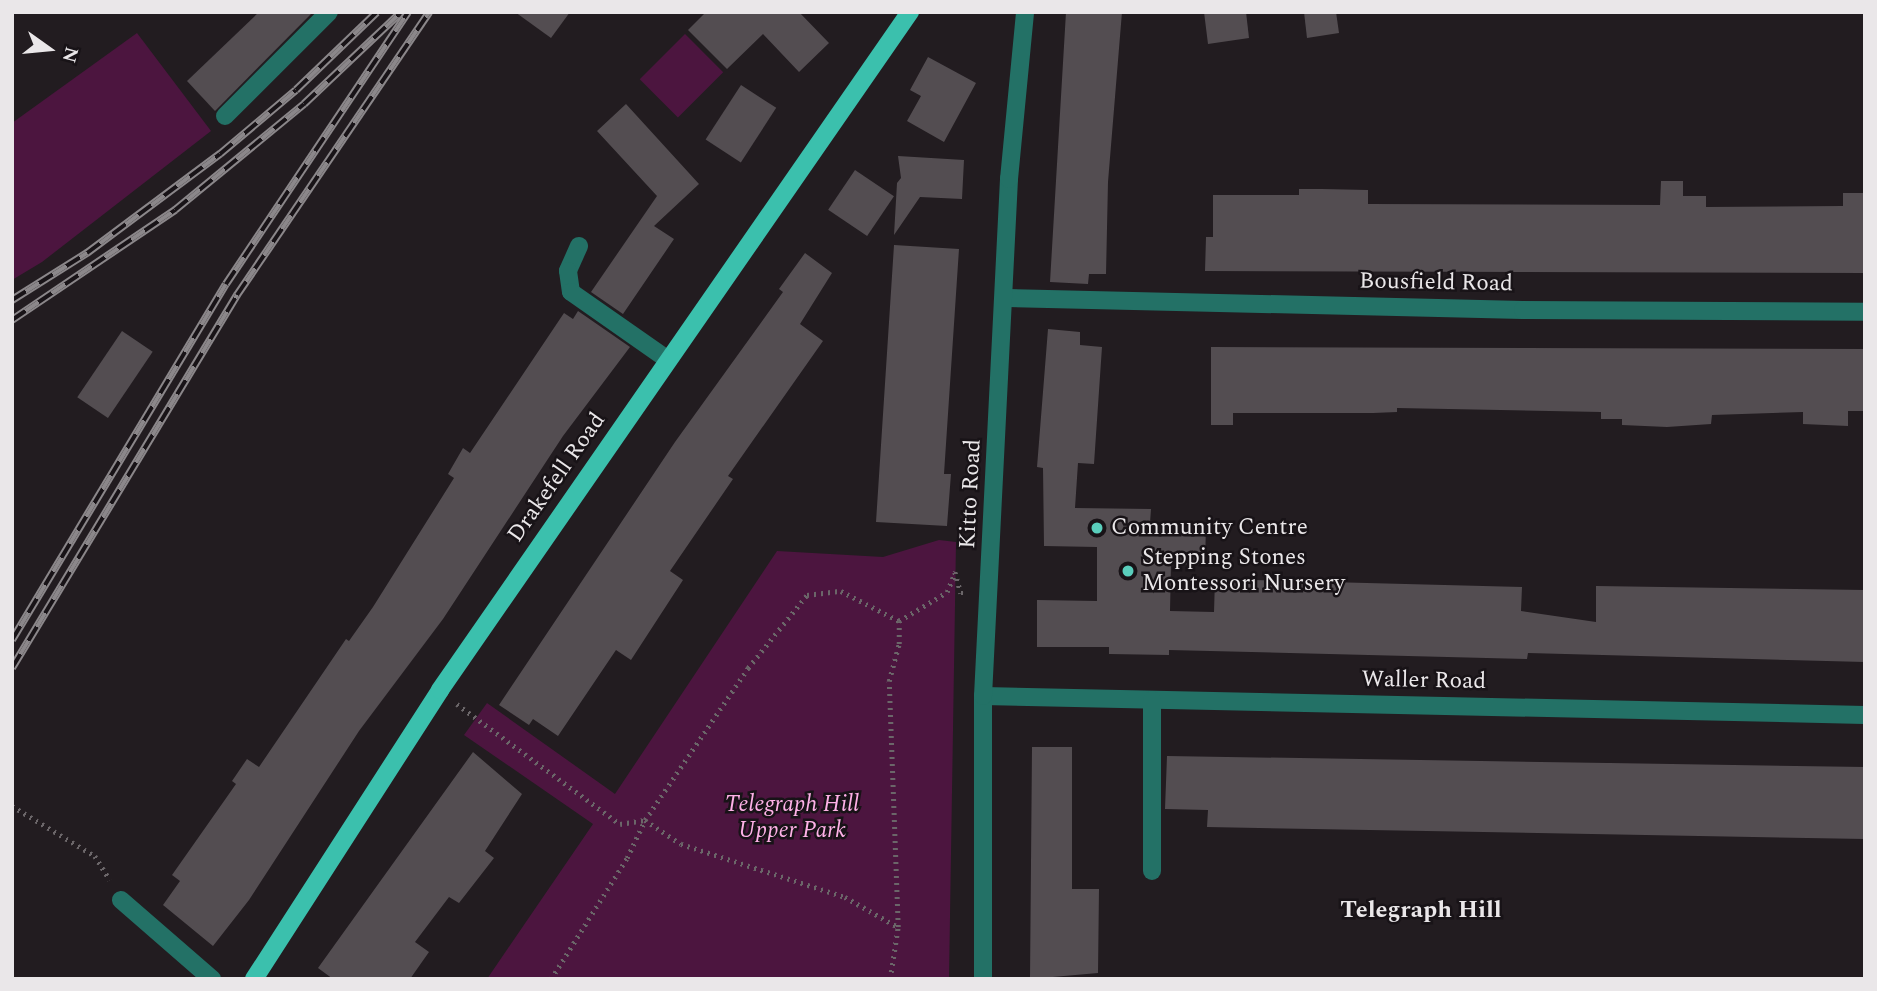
<!DOCTYPE html>
<style>
body{margin:0}
#map{position:relative;width:1877px;height:991px;overflow:hidden;background:#221c20;font-family:Spectral,serif}
div>[style]{position:absolute}
[style*='--x']{left:calc(var(--x)*1px);top:calc(var(--y)*1px);width:calc(var(--w)*1px);rotate:calc(var(--a)*1deg)}
.green>*{inset:0;background:#4c153f;transform-origin:0 0}
.building>*{inset:0;background:#534d51;transform-origin:0 0}
.path>*{height:4.5px;margin-top:-2.25px;transform-origin:0;background:repeating-linear-gradient(90deg,#6b6669 0 2px,transparent 0 7px)}
.minor>*{height:18px;margin:-9px;padding:0 9px;transform-origin:9px;border-radius:9px;background:#237166}
.major>*{height:18px;margin:-9px;padding:0 9px;transform-origin:9px;border-radius:9px;background:#3bc0ad}
.rail>*{height:8px;margin-top:-4px;transform-origin:0;background:repeating-linear-gradient(90deg,#181317 0 16px,#8b878a 0 32px);box-sizing:border-box;border-block:2px solid #8b878a}
.dots>*{width:19px;height:19px;translate:-50% -50%;box-sizing:border-box;border:4px solid #181317;border-radius:50%}
span{translate:-50% -50%;white-space:nowrap;text-align:center;line-height:1.15;-webkit-text-stroke:5px #181317;paint-order:stroke}
.street-label{font-size:23px;color:#eae7e9}
.poi-label{font-size:23px;color:#eae7e9}
.left{translate:0 -50%;text-align:left}
.park-label{font-size:23px;color:#feb1e7;font-style:italic}
.neighbourhood-label{font-size:24px;color:#eae7e9;font-weight:700}
.frame{position:absolute;inset:0;border:14px solid #eae7e9;pointer-events:none}
.north{position:absolute;left:14px;top:14px;width:70px;height:70px;-webkit-text-stroke:5px #181317;paint-order:stroke;rotate:105deg;font-size:19px;font-weight:700;line-height:28px;text-align:center;color:#eae7e9}
.north::after{content:'';display:block;margin:auto;width:24px;height:32px;background:#eae7e9;clip-path:polygon(50% 0,100% 100%,50% 72%,0 100%)}
</style>
<div id="map">
<div class="green">
<div style="clip-path:polygon(137px 33px,211px 131px,42px 262px,12px 280px,12px 123px)"></div>
<div style="left:685px;top:34px;width:54px;height:64px;rotate:45deg"></div>
<div style="clip-path:polygon(939px 540px,956px 542px,949px 979px,487px 979px,593px 824px,464px 735px,487px 703px,615px 794px,777px 551px,883px 557px)"></div>
</div>
<div class="building">
<div style="clip-path:polygon(259px 12px,313px 12px,215px 111px,187px 81px)"></div>
<div style="clip-path:polygon(515px 12px,570px 12px,551px 38px)"></div>
<div style="clip-path:polygon(706px 12px,799px 12px,829px 43px,799px 72px,763px 34px,727px 69px,688px 30px)"></div>
<div style="clip-path:polygon(1066px 12px,1122px 12px,1108px 182px,1106px 274px,1089px 274px,1088px 284px,1050px 282px)"></div>
<div style="clip-path:polygon(1204px 12px,1246px 12px,1249px 38px,1208px 44px)"></div>
<div style="clip-path:polygon(1304px 12px,1336px 12px,1339px 33px,1307px 38px)"></div>
<div style="clip-path:polygon(928px 57px,976px 83px,944px 142px,907px 121px,921px 96px,910px 90px)"></div>
<div style="left:741px;top:85px;width:42px;height:65px;rotate:33deg"></div>
<div style="clip-path:polygon(626px 104px,699px 184px,654px 226px,674px 239px,623px 314px,591px 292px,657px 196px,597px 131px)"></div>
<div style="clip-path:polygon(898px 156px,964px 160px,962px 199px,920px 197px,894px 235px,897px 183px,901px 178px)"></div>
<div style="left:855px;top:170px;width:47px;height:48px;rotate:34deg"></div>
<div style="clip-path:polygon(1661px 181px,1683px 181px,1683px 196px,1706px 196px,1706px 207px,1843px 206px,1843px 193px,1865px 193px,1865px 273px,1205px 271px,1206px 237px,1213px 237px,1213px 195px,1299px 195px,1299px 189px,1322px 189px,1368px 190px,1368px 204px,1660px 205px)"></div>
<div style="clip-path:polygon(894px 245px,959px 249px,944px 474px,951px 474px,947px 526px,876px 522px)"></div>
<div style="clip-path:polygon(805px 253px,832px 273px,800px 324px,823px 341px,728px 476px,733px 479px,670px 571px,683px 580px,631px 660px,616px 650px,558px 736px,533px 719px,529px 725px,499px 705px,675px 442px,783px 292px,779px 289px)"></div>
<div style="clip-path:polygon(578px 311px,630px 347px,563px 436px,443px 619px,359px 731px,249px 900px,213px 946px,163px 905px,180px 881px,172px 875px,236px 784px,232px 781px,247px 759px,259px 767px,346px 639px,349px 641px,373px 607px,454px 478px,448px 474px,463px 448px,470px 453px,564px 313px,573px 319px)"></div>
<div style="clip-path:polygon(1048px 329px,1080px 332px,1080px 345px,1102px 347px,1094px 464px,1078px 463px,1075px 508px,1151px 509px,1150px 523px,1206px 524px,1205px 565px,1171px 564px,1170px 611px,1214px 612px,1215px 579px,1522px 587px,1521px 611px,1596px 622px,1596px 586px,1865px 590px,1865px 662px,1528px 653px,1527px 659px,1169px 650px,1169px 655px,1109px 654px,1109px 647px,1037px 647px,1037px 600px,1097px 601px,1097px 547px,1044px 546px,1043px 468px,1037px 467px)"></div>
<div style="left:122px;top:331px;width:37px;height:80px;rotate:34deg"></div>
<div style="clip-path:polygon(1211px 347px,1865px 349px,1865px 411px,1848px 411px,1848px 426px,1803px 424px,1803px 412px,1712px 415px,1711px 424px,1667px 427px,1622px 425px,1622px 419px,1601px 419px,1601px 412px,1397px 408px,1397px 412px,1373px 413px,1233px 413px,1233px 425px,1211px 425px)"></div>
<div style="clip-path:polygon(1032px 747px,1072px 747px,1072px 889px,1099px 889px,1098px 973px,1030px 979px)"></div>
<div style="clip-path:polygon(473px 752px,522px 794px,485px 851px,494px 858px,459px 903px,449px 897px,415px 942px,429px 952px,410px 979px,333px 979px,318px 968px)"></div>
<div style="clip-path:polygon(1167px 756px,1865px 767px,1865px 839px,1207px 827px,1208px 810px,1165px 809px)"></div>
</div>
<div class="path">
<div style="--x:457;--y:704;--w:202;--a:36.4"></div>
<div style="--x:620;--y:824;--w:25;--a:-9"></div>
<div style="--x:645;--y:820;--w:184;--a:-55.9"></div>
<div style="--x:748;--y:668;--w:94;--a:-51.1"></div>
<div style="--x:807;--y:595;--w:34;--a:-7"></div>
<div style="--x:841;--y:591;--w:65;--a:27.3"></div>
<div style="--x:899;--y:621;--w:56;--a:-31.1"></div>
<div style="--x:947;--y:592;--w:22;--a:-68"></div>
<div style="--x:955;--y:572;--w:22;--a:74"></div>
<div style="--x:961;--y:593;--w:5;--a:0"></div>
<div style="--x:12;--y:806;--w:97;--a:31.1"></div>
<div style="--x:95;--y:856;--w:28;--a:58"></div>
<div style="--x:551;--y:979;--w:143;--a:-57.9"></div>
<div style="--x:627;--y:858;--w:42;--a:-64.7"></div>
<div style="--x:645;--y:820;--w:43;--a:33.7"></div>
<div style="--x:681;--y:844;--w:172;--a:17.9"></div>
<div style="--x:845;--y:897;--w:61;--a:29.5"></div>
<div style="--x:890;--y:979;--w:53;--a:-81.3"></div>
<div style="--x:898;--y:927;--w:246;--a:-92.1"></div>
<div style="--x:889;--y:681;--w:38;--a:-75"></div>
<div style="--x:899;--y:644;--w:23;--a:-90"></div>
</div>
<div class="minor">
<div style="--x:225;--y:116;--w:147;--a:-45"></div>
<div style="--x:579;--y:246;--w:27;--a:114"></div>
<div style="--x:568;--y:271;--w:21;--a:82"></div>
<div style="--x:571;--y:292;--w:118;--a:35"></div>
<div style="--x:1007;--y:298;--w:516;--a:1.33"></div>
<div style="--x:1523;--y:310;--w:342;--a:0.3"></div>
<div style="--x:983;--y:696;--w:882;--a:1.23"></div>
<div style="--x:1152;--y:700;--w:171;--a:90"></div>
<div style="--x:121;--y:900;--w:121;--a:41"></div>
<div style="--x:983;--y:979;--w:283;--a:-90"></div>
<div style="--x:983;--y:696;--w:518;--a:-87.12"></div>
<div style="--x:1009;--y:179;--w:168;--a:-84.5"></div>
</div>
<div class="major">
<div style="--x:254;--y:979;--w:344;--a:-57.2"></div>
<div style="--x:440;--y:690;--w:825;--a:-55.27"></div>
</div>
<div class="rail">
<div style="--x:12;--y:300;--w:89;--a:-32.1"></div>
<div style="--x:87;--y:253;--w:166;--a:-36.7"></div>
<div style="--x:220;--y:154;--w:99;--a:-40.1"></div>
<div style="--x:296;--y:90;--w:112;--a:-43.9"></div>
<div style="--x:12;--y:320;--w:197;--a:-34"></div>
<div style="--x:175;--y:210;--w:167;--a:-39.4"></div>
<div style="--x:304;--y:104;--w:129;--a:-43.4"></div>
<div style="--x:12;--y:640;--w:415;--a:-59"></div>
<div style="--x:226;--y:284;--w:327;--a:-56.2"></div>
<div style="--x:12;--y:668;--w:436;--a:-58.9"></div>
<div style="--x:237;--y:295;--w:342;--a:-55.8"></div>
</div>
<div class="dots">
<div style="left:1097px;top:528px;background:#5acebc"></div>
<div style="left:1128px;top:571px;background:#5acebc"></div>
</div>
<div class="street-label">
<span style="left:1436px;top:283px;rotate:1deg">Bousfield Road</span>
<span style="left:557px;top:478px;rotate:-55deg">Drakefell Road</span>
<span style="left:971px;top:494px;rotate:-87deg">Kitto Road</span>
<span style="left:1424px;top:681px;rotate:1deg">Waller Road</span>
</div>
<div class="poi-label">
<span class="left" style="left:1111px;top:528px">Community Centre</span>
<span class="left" style="left:1142px;top:571px">Stepping Stones<br>Montessori Nursery</span>
</div>
<div class="park-label">
<span style="left:792px;top:818px">Telegraph Hill<br>Upper Park</span>
</div>
<div class="neighbourhood-label">
<span style="left:1421px;top:911px">Telegraph Hill</span>
</div>
<div class="frame"></div>
<div class="north">N</div>
</div>
